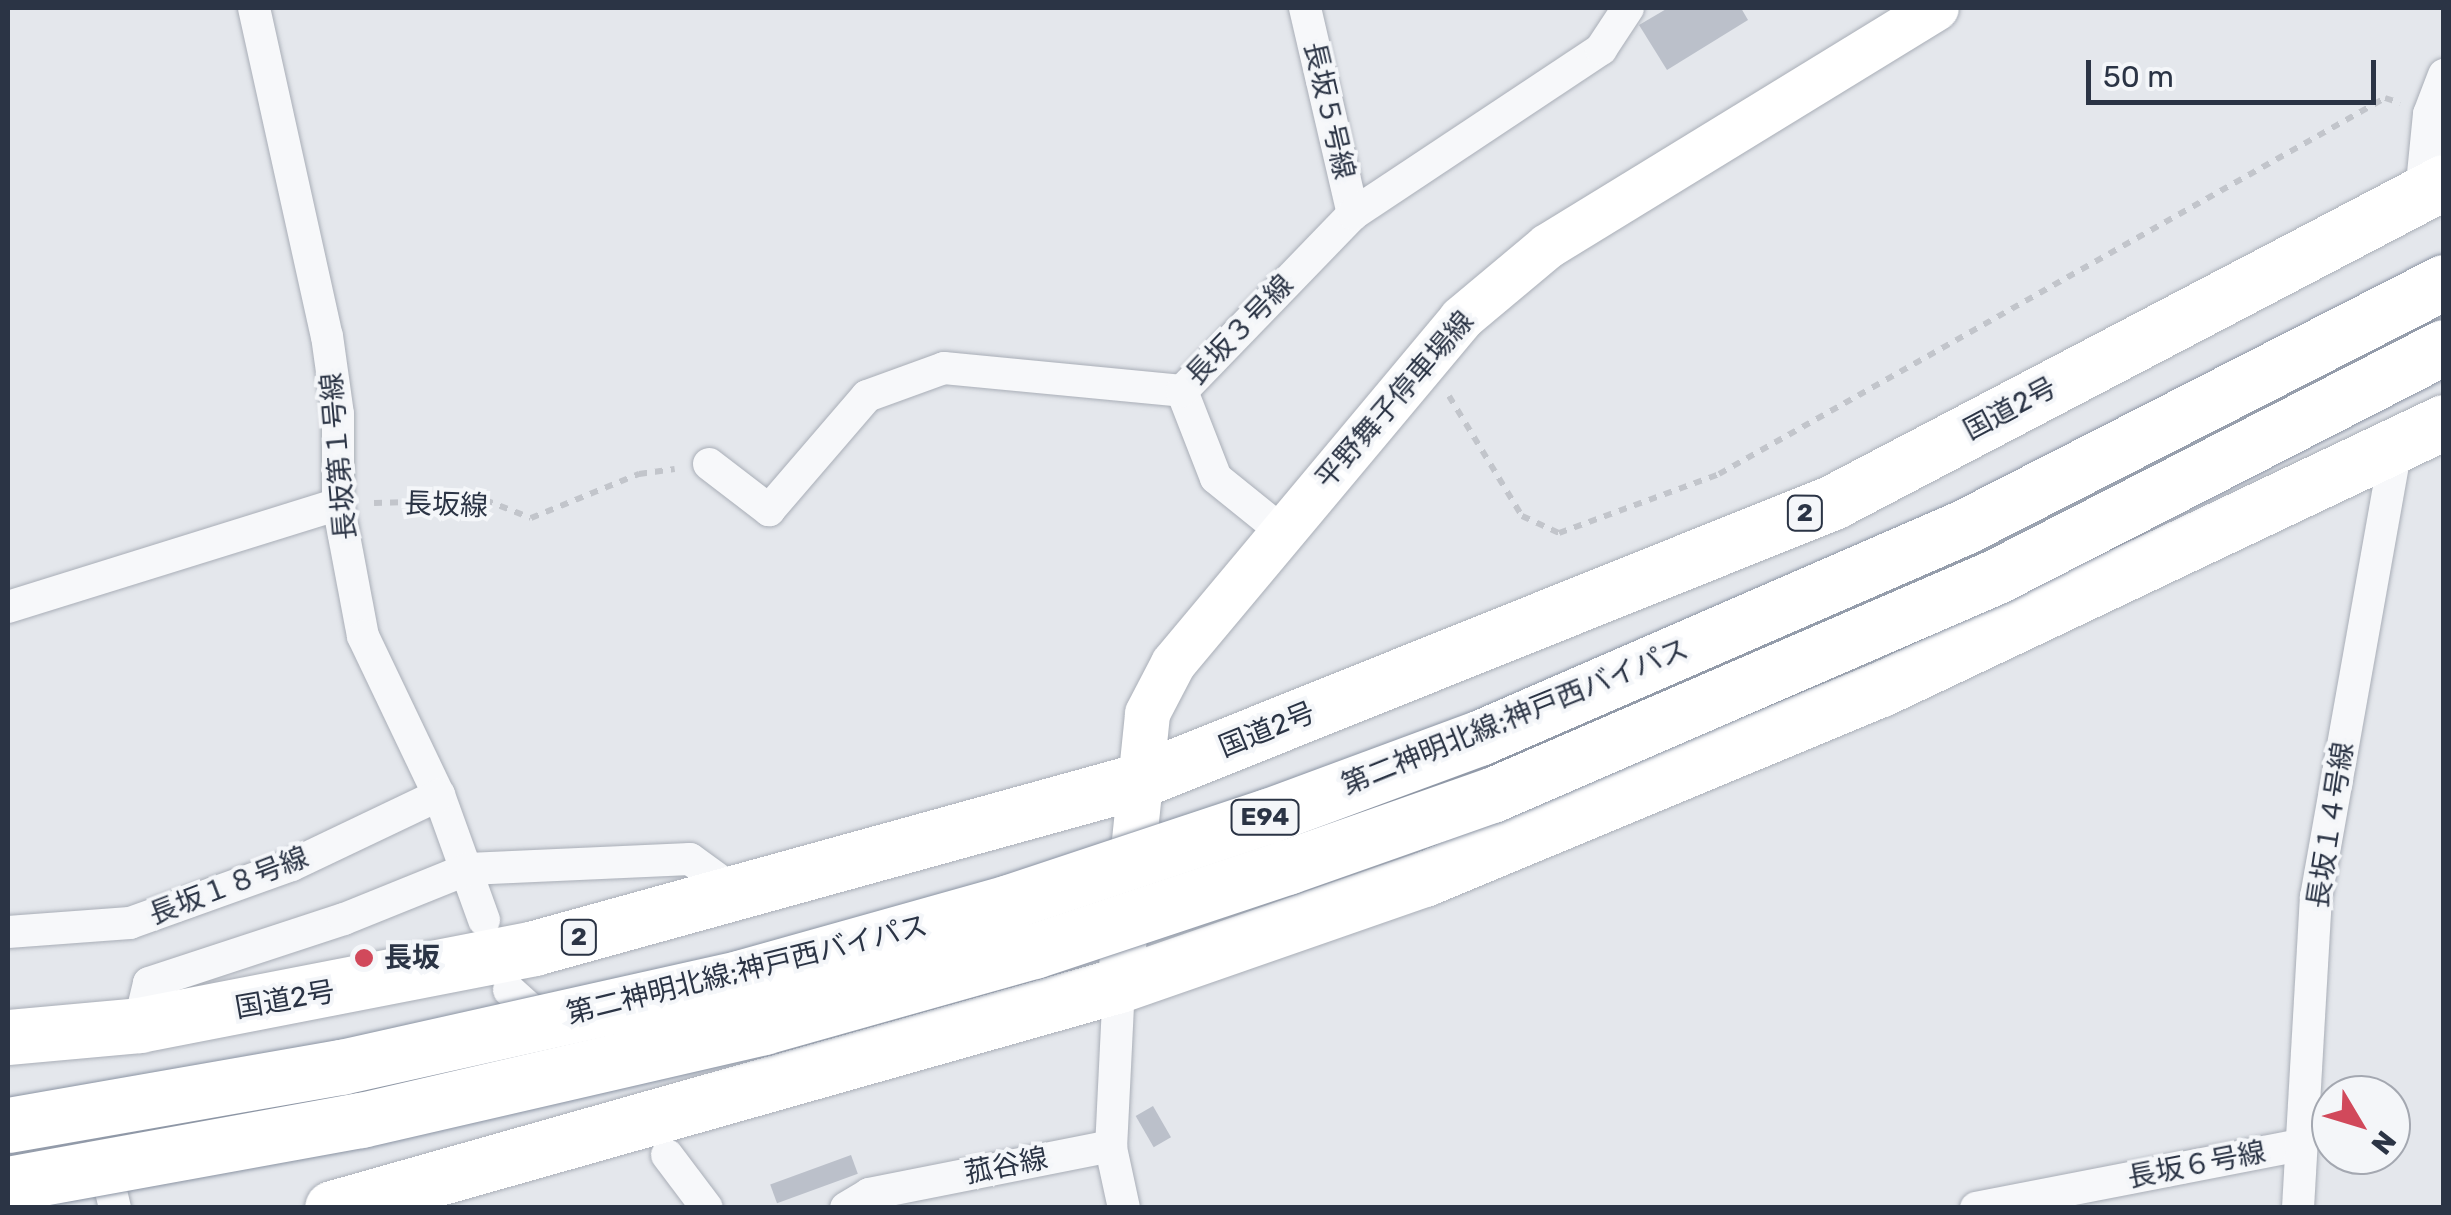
<!DOCTYPE html>
<meta charset="utf-8">
<style>
body{margin:0}
#map{position:relative;width:2451px;height:1215px;overflow:hidden;background:#e4e7ec;font-family:Rubik,"Noto Sans JP",sans-serif}
div>[style]{position:absolute}
[style*='--x']{left:calc(var(--x)*1px);top:calc(var(--y)*1px);width:calc(var(--w)*1px);rotate:calc(var(--a)*1deg)}
.building>*{inset:0;background:#bbc0ca;transform-origin:0 0}
.path>*{height:6px;margin-top:-3px;transform-origin:0;background:repeating-linear-gradient(90deg,#c2c5cb 0 8px,transparent 0 16px)}
.roads{filter:drop-shadow(0 0 2px #a9aeb7) drop-shadow(0 0 2px #a9aeb7)}
.street>*{height:32px;margin:-16px;padding:0 16px;transform-origin:16px;border-radius:16px;background:#f7f8fa}
.secondary>*{height:45px;margin:-22.5px;padding:0 22.5px;transform-origin:22.5px;border-radius:22.5px;background:#fff}
.highway>*{height:55px;margin:-27.5px;padding:0 27.5px;transform-origin:27.5px;border-radius:27.5px;background:#fff}
.bridges{filter:drop-shadow(0 0 2px #8b94a3) drop-shadow(0 0 2px #8b94a3)}
.highway-bridge>*{height:55px;margin:-27.5px;padding:0 27.5px;transform-origin:27.5px;border-radius:27.5px;background:#fff}
.dots>*{width:28px;height:28px;translate:-50% -50%;box-sizing:border-box;border:5px solid #f4f6f9;border-radius:50%}
span{translate:-50% -50%;white-space:nowrap;text-align:center;line-height:1.15;-webkit-text-stroke:8px #f4f6f9;paint-order:stroke}
.shield-label span{padding:2px 8px;background:#f4f6f9;border:2px solid;border-radius:8px;-webkit-text-stroke-width:0}
.shield-label{font-size:25px;color:#2b3445;font-weight:700}
.street-label{font-size:28px;color:#2b3445}
.poi-label{font-size:28px;color:#2b3445;font-weight:700}
.left{translate:0 -50%;text-align:left}
.frame{position:absolute;inset:0;border:10px solid #2b3445;pointer-events:none}
.north{position:absolute;left:2311px;top:1075px;width:100px;height:100px;box-sizing:border-box;background:#f4f6f9;border:2px solid #a4a8b1;border-radius:50%;rotate:128deg;font-size:28px;font-weight:700;line-height:40px;text-align:center;color:#2b3445}
.north::after{content:'';display:block;margin:auto;width:35px;height:45px;background:#d1495b;clip-path:polygon(50% 0,100% 100%,50% 72%,0 100%)}
.scale{position:absolute;left:2086px;top:60px;width:290px;height:45px;box-sizing:border-box;border:5px solid #2b3445;border-top:0;padding-left:12px;font-size:30px;line-height:35px;white-space:nowrap;color:#2b3445;-webkit-text-stroke:8px #f4f6f9;paint-order:stroke}
</style>
<div id="map">
<div class="building">
<div style="clip-path:polygon(1668px 8px,1741px 8px,1748px 20px,1667px 70px,1639px 25px)"></div>
<div style="left:1153px;top:1106px;width:36px;height:20px;rotate:60deg"></div>
<div style="left:851px;top:1155px;width:20px;height:86px;rotate:70deg"></div>
</div>
<div class="path">
<div style="--x:1449;--y:396;--w:140;--a:58.7"></div>
<div style="--x:1522;--y:516;--w:41;--a:24.7"></div>
<div style="--x:1559;--y:533;--w:171;--a:-20.2"></div>
<div style="--x:1719;--y:474;--w:765;--a:-29.45"></div>
<div style="--x:2385;--y:98;--w:16;--a:18"></div>
<div style="--x:374;--y:503;--w:111;--a:-1.5"></div>
<div style="--x:485;--y:500;--w:49;--a:21.4"></div>
<div style="--x:531;--y:518;--w:117;--a:-22.2"></div>
<div style="--x:639;--y:474;--w:36;--a:-8"></div>
</div>
<div class="roads">
<div class="street">
<div style="--x:254;--y:8;--w:336;--a:77.5"></div>
<div style="--x:327;--y:336;--w:79;--a:82"></div>
<div style="--x:338;--y:414;--w:90;--a:90"></div>
<div style="--x:338;--y:504;--w:134;--a:79.3"></div>
<div style="--x:363;--y:636;--w:176;--a:64.5"></div>
<div style="--x:439;--y:795;--w:133;--a:70.2"></div>
<div style="--x:1305;--y:8;--w:212;--a:76.9"></div>
<div style="--x:2421;--y:194;--w:80;--a:-84.3"></div>
<div style="--x:2429;--y:114;--w:42;--a:-69"></div>
<div style="--x:1182;--y:391;--w:93;--a:68.7"></div>
<div style="--x:1216;--y:478;--w:86;--a:38.9"></div>
<div style="--x:709;--y:464;--w:76;--a:37.5"></div>
<div style="--x:769;--y:510;--w:150;--a:-49.3"></div>
<div style="--x:867;--y:396;--w:82;--a:-20"></div>
<div style="--x:944;--y:368;--w:239;--a:5.5"></div>
<div style="--x:1182;--y:391;--w:246;--a:-46"></div>
<div style="--x:1353;--y:214;--w:298;--a:-33.6"></div>
<div style="--x:1601;--y:49;--w:49;--a:-56.6"></div>
<div style="--x:8;--y:607;--w:346;--a:-17.3"></div>
<div style="--x:8;--y:932;--w:122;--a:-4.2"></div>
<div style="--x:130;--y:923;--w:172;--a:-19.7"></div>
<div style="--x:292;--y:865;--w:163;--a:-25.5"></div>
<div style="--x:1119;--y:985;--w:163;--a:92.8"></div>
<div style="--x:1111;--y:1148;--w:61;--a:77.8"></div>
<div style="--x:509;--y:990;--w:55;--a:42.1"></div>
<div style="--x:139;--y:1025;--w:43;--a:-76.6"></div>
<div style="--x:149;--y:983;--w:205;--a:-18.2"></div>
<div style="--x:344;--y:919;--w:134;--a:-22"></div>
<div style="--x:468;--y:869;--w:222;--a:-2.6"></div>
<div style="--x:690;--y:859;--w:63;--a:36"></div>
<div style="--x:209;--y:1117;--w:101;--a:-10.9"></div>
<div style="--x:101;--y:1149;--w:61;--a:76.7"></div>
<div style="--x:667;--y:1155;--w:66;--a:53"></div>
<div style="--x:846;--y:1208;--w:27;--a:-31"></div>
<div style="--x:869;--y:1194;--w:247;--a:-11.2"></div>
<div style="--x:1976;--y:1208;--w:330;--a:-11"></div>
<div style="--x:2298;--y:1208;--w:312;--a:-86.7"></div>
<div style="--x:2316;--y:897;--w:458;--a:-79.9"></div>
</div>
<div class="secondary">
<div style="--x:1119;--y:985;--w:273;--a:-84.1"></div>
<div style="--x:1147;--y:713;--w:56;--a:-62.5"></div>
<div style="--x:1173;--y:663;--w:449;--a:-50.1"></div>
<div style="--x:1461;--y:318;--w:112;--a:-39.9"></div>
<div style="--x:1547;--y:246;--w:456;--a:-31.5"></div>
</div>
<div class="highway">
<div style="--x:8;--y:1037;--w:132;--a:-5.2"></div>
<div style="--x:139;--y:1025;--w:402;--a:-11"></div>
<div style="--x:534;--y:948;--w:627;--a:-15.46"></div>
<div style="--x:1138;--y:781;--w:749;--a:-21.87"></div>
<div style="--x:1833;--y:502;--w:690;--a:-27.64"></div>
<div style="--x:332;--y:1208;--w:818;--a:-15.82"></div>
<div style="--x:1119;--y:985;--w:323;--a:-19.2"></div>
<div style="--x:1424;--y:879;--w:495;--a:-22.6"></div>
<div style="--x:1881;--y:689;--w:623;--a:-25.37"></div>
</div>
</div>
<div class="bridges">
<div class="highway-bridge">
<div style="--x:8;--y:1125;--w:338;--a:-9.9"></div>
<div style="--x:341;--y:1067;--w:411;--a:-12.6"></div>
<div style="--x:742;--y:977;--w:277;--a:-15.7"></div>
<div style="--x:1009;--y:902;--w:273;--a:-18.4"></div>
<div style="--x:1268;--y:816;--w:225;--a:-20.3"></div>
<div style="--x:1479;--y:738;--w:529;--a:-23.51"></div>
<div style="--x:1964;--y:527;--w:539;--a:-27.04"></div>
<div style="--x:8;--y:1184;--w:359;--a:-10.3"></div>
<div style="--x:361;--y:1120;--w:413;--a:-13"></div>
<div style="--x:763;--y:1027;--w:281;--a:-15.7"></div>
<div style="--x:1034;--y:951;--w:267;--a:-18.4"></div>
<div style="--x:1287;--y:867;--w:217;--a:-19.4"></div>
<div style="--x:1492;--y:795;--w:550;--a:-23.44"></div>
<div style="--x:1997;--y:576;--w:502;--a:-27.13"></div>
</div>
</div>
<div class="dots">
<div style="left:364px;top:958px;background:#d1495b"></div>
</div>
<div class="shield-label">
<span style="left:1805px;top:513px">2</span>
<span style="left:1265px;top:817px">E94</span>
<span style="left:579px;top:937px">2</span>
</div>
<div class="street-label">
<span style="left:1329px;top:111px;rotate:77deg">長坂５号線</span>
<span style="left:1240px;top:330px;rotate:-46deg">長坂３号線</span>
<span style="left:1395px;top:400px;rotate:-49deg">平野舞子停車場線</span>
<span style="left:2010px;top:409px;rotate:-28deg">国道2号</span>
<span style="left:339px;top:456px;rotate:-95deg">長坂第１号線</span>
<span style="left:446px;top:505px;rotate:2deg">長坂線</span>
<span style="left:1515px;top:717px;rotate:-22deg">第二神明北線;神戸西バイパス</span>
<span style="left:1267px;top:730px;rotate:-22deg">国道2号</span>
<span style="left:2331px;top:825px;rotate:-81deg">長坂１４号線</span>
<span style="left:229px;top:886px;rotate:-21deg">長坂１８号線</span>
<span style="left:747px;top:970px;rotate:-14deg">第二神明北線;神戸西バイパス</span>
<span style="left:285px;top:1000px;rotate:-10deg">国道2号</span>
<span style="left:2197px;top:1165px;rotate:-11deg">長坂６号線</span>
<span style="left:1006px;top:1166px;rotate:-11deg">菰谷線</span>
</div>
<div class="poi-label">
<span class="left" style="left:384px;top:958px">長坂</span>
</div>
<div class="frame"></div>
<div class="north">N</div>
<div class="scale">50 m</div>
</div>
